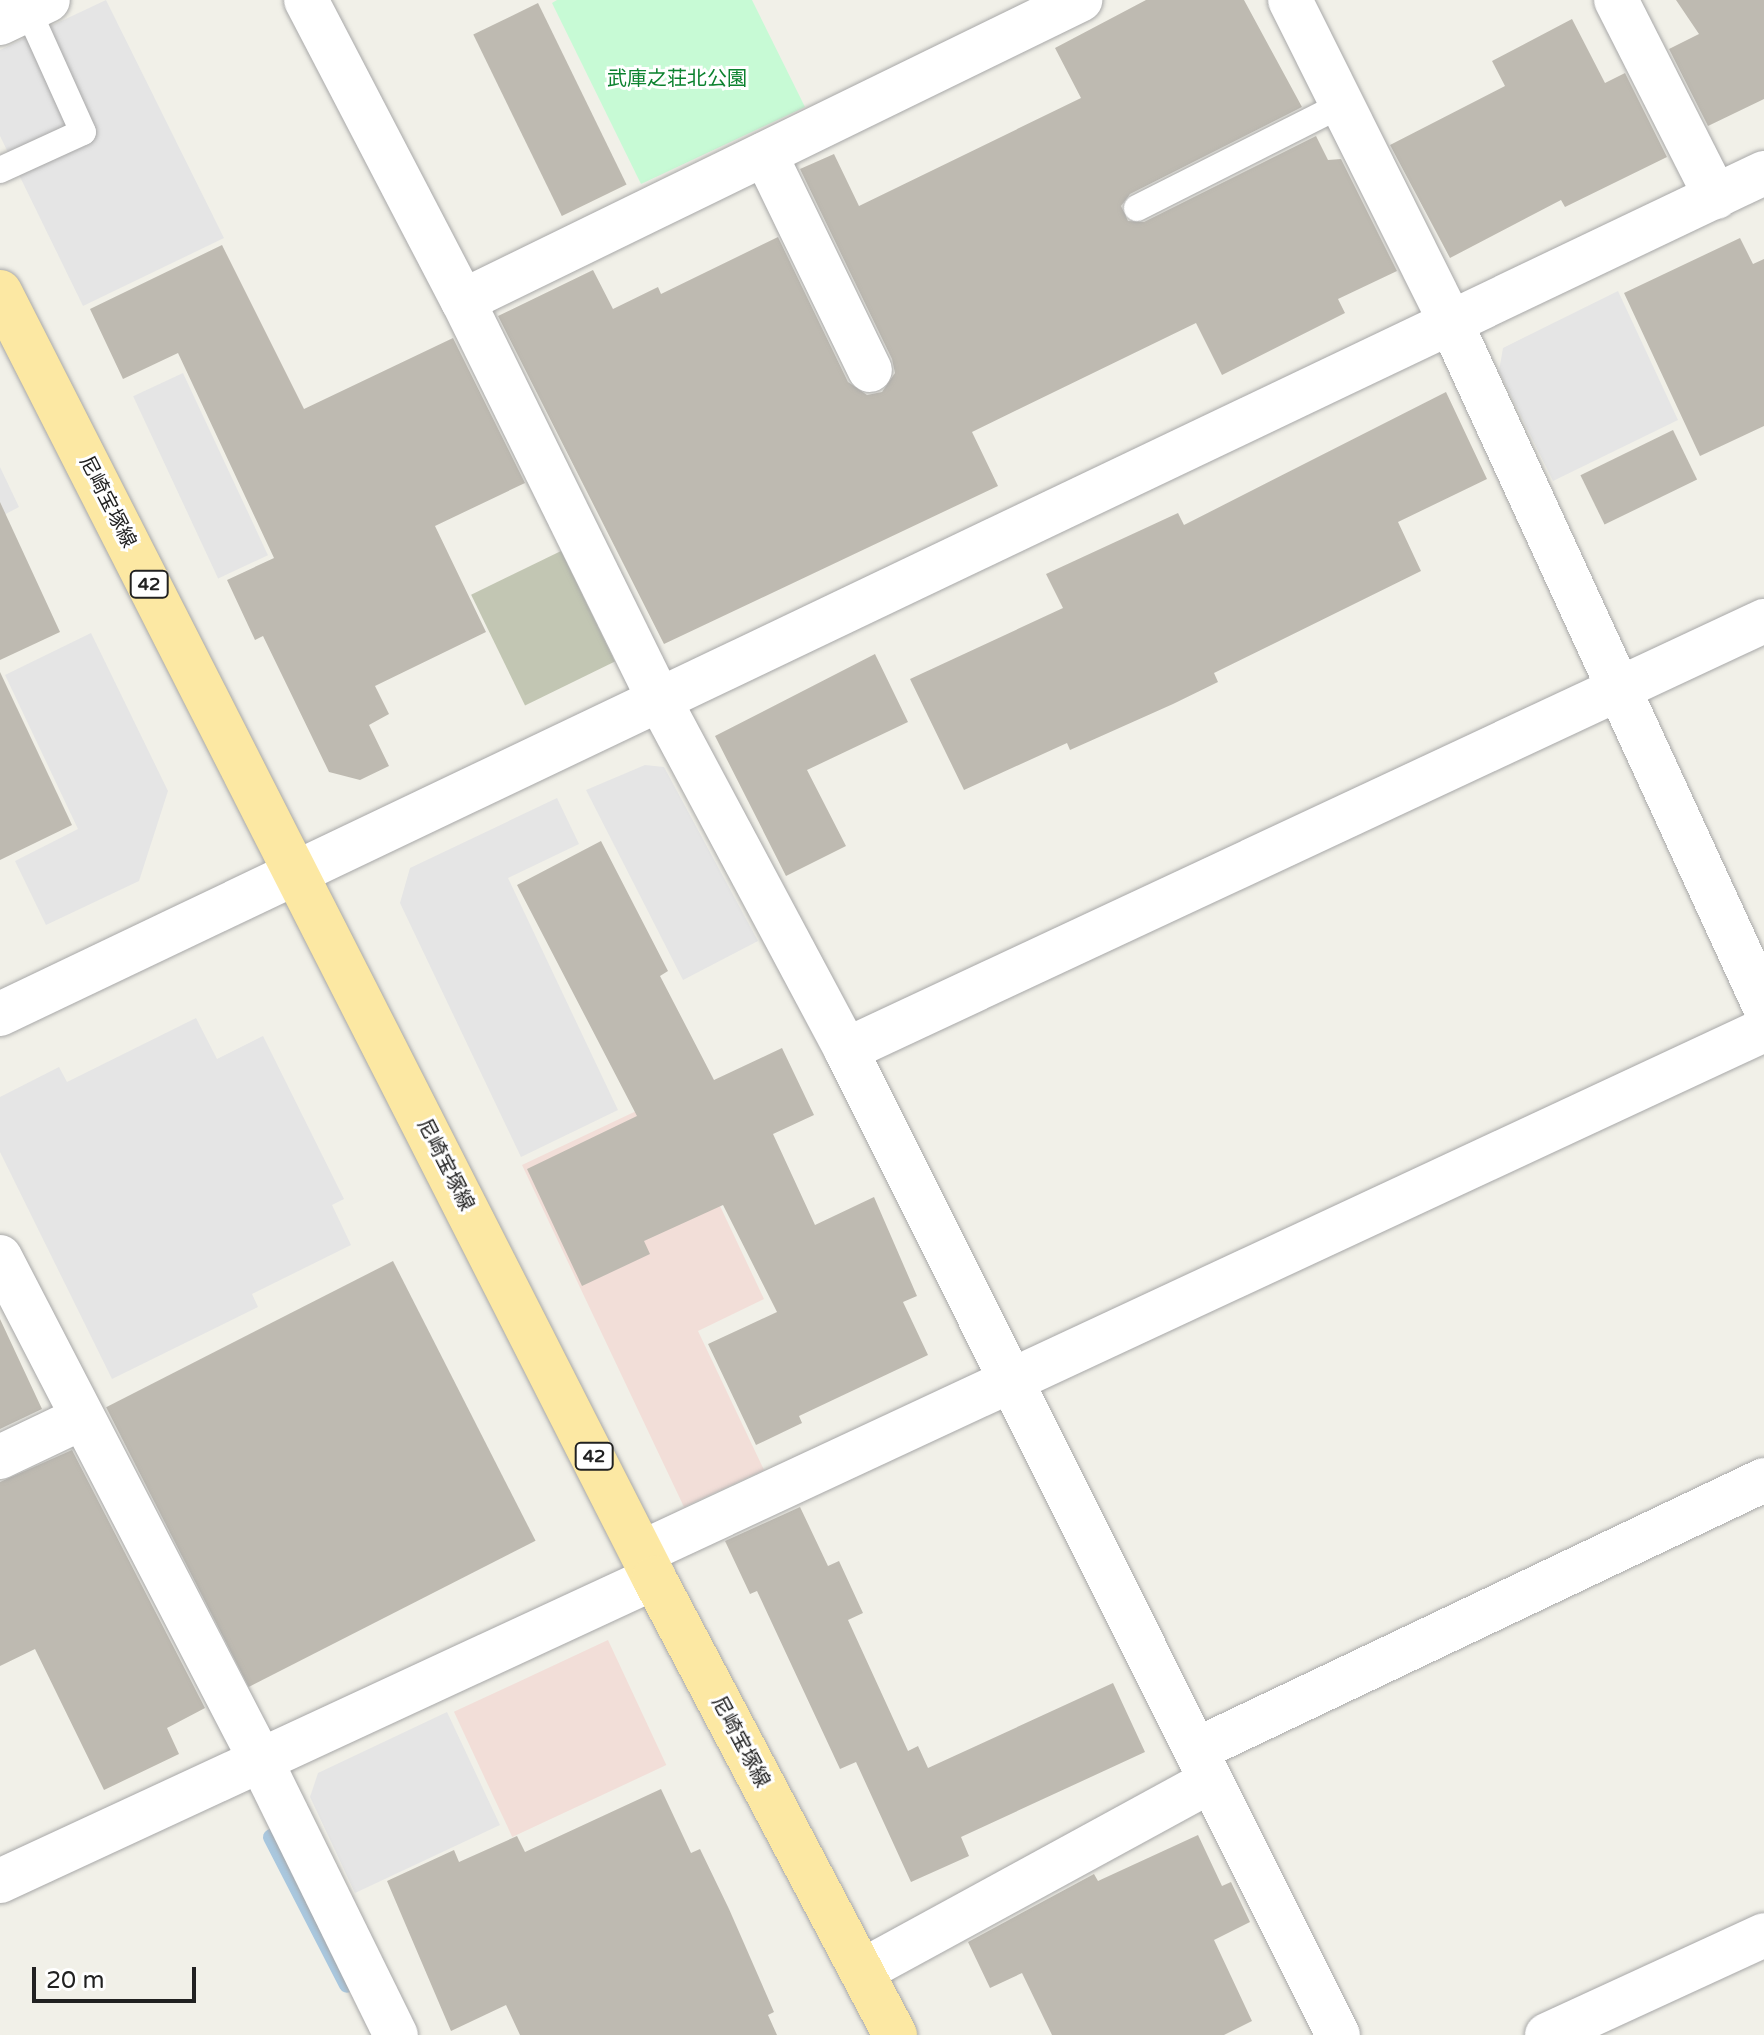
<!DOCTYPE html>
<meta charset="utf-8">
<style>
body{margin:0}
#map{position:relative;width:1764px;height:2035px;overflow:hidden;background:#f1f0e8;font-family:"Varela Round","Noto Sans JP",sans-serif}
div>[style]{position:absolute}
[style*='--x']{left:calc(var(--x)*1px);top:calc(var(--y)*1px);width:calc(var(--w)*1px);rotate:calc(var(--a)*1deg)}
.commercial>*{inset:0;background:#f2ded8;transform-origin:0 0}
.construction>*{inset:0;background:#c2c6b3;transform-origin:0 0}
.park>*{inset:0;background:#c7fad5}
.parking>*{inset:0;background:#e5e5e5;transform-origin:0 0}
.stream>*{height:16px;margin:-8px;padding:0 8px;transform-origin:8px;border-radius:8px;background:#a9c7de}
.building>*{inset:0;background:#bebab1;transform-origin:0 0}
.roads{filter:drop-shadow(0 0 2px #a8a8a8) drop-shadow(0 0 2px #a8a8a8)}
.service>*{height:26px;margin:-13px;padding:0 13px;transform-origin:13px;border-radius:13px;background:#fff}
.minor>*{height:44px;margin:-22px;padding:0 22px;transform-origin:22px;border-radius:22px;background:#fff}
.tertiary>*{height:44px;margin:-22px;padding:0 22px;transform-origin:22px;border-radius:22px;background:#fff}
.primary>*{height:44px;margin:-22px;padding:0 22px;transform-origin:22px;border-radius:22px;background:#fce8a3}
span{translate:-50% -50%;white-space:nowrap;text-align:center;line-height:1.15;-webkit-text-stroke:6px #fff;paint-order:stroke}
.shield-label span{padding:2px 6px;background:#fff;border:2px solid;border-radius:6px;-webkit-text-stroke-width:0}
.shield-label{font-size:18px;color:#212121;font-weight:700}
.park-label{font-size:20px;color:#0c822f}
.street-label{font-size:20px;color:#212121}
.scale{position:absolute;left:32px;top:1967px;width:164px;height:36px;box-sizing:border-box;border:4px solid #212121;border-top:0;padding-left:10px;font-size:24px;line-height:28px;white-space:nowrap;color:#212121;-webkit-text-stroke:6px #fff;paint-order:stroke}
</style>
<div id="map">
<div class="commercial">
<div style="clip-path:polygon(668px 1096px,764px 1299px,698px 1331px,764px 1470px,684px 1507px,522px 1165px)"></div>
<div style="left:608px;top:1640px;width:138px;height:170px;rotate:65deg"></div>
</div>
<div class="construction">
<div style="left:561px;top:551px;width:123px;height:100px;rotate:64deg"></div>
</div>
<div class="park">
<div style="clip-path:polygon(557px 0,752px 0,805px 107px,641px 184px,552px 3px)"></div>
</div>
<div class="parking">
<div style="clip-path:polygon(106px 0,224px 238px,83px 306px,0 136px,0 50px)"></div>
<div style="clip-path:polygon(1618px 291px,1678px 420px,1553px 481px,1499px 371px,1503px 348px)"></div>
<div style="left:183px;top:373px;width:201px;height:55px;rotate:65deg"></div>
<div style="clip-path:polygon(0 467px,19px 507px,0 517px)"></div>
<div style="clip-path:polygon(91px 633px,168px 791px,139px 881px,46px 925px,15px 861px,78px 829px,5px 675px)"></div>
<div style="clip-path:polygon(645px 765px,664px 767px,758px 941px,683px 980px,586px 790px)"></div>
<div style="clip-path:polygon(557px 798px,579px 844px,508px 878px,618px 1110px,521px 1157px,400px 903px,410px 868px)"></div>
<div style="clip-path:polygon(196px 1018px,217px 1059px,263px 1036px,344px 1199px,332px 1205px,351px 1245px,252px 1294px,258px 1307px,112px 1379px,0 1152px,0 1097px,59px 1067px,67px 1082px)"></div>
<div style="clip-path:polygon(447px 1712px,500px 1825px,355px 1893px,310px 1797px,318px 1773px)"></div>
</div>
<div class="stream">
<div style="--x:271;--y:1837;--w:166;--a:62.8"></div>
</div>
<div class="building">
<div style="clip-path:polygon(1146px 0,1244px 0,1302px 107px,1130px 194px,1121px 206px,1128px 221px,1144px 222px,1316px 136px,1328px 160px,1341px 159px,1397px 271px,1338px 299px,1345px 313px,1222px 375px,1196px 323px,972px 432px,998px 486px,664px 644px,498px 316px,593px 270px,613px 309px,658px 287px,661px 294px,778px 237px,848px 382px,867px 395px,882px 392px,895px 373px,892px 359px,800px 169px,834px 154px,859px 206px,1081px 98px,1055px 48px)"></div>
<div style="clip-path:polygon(1676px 0,1764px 0,1764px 99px,1708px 126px,1669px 49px,1699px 34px)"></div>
<div style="left:538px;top:3px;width:202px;height:72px;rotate:64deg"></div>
<div style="clip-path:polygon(1572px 19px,1605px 83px,1625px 73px,1667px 157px,1565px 207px,1561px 200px,1450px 258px,1390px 145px,1505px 86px,1492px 61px)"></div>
<div style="clip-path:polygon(1740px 238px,1753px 264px,1764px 259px,1764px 426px,1700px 456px,1624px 293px)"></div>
<div style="clip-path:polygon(222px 245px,304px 409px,453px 338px,525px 483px,435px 526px,486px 632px,375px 686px,389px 714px,369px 725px,389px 766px,360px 780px,329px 772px,263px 636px,255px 640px,227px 580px,274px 558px,178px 353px,123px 379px,90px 309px)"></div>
<div style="clip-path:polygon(1446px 392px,1487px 479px,1398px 522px,1421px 571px,1214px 673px,1218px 682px,1173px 704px,1070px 750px,1067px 743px,964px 790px,910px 679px,1063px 608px,1046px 574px,1178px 513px,1184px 525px)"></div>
<div style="left:1673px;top:430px;width:55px;height:103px;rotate:64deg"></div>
<div style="clip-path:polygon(0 502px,60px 632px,0 660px)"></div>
<div style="clip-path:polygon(875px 654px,908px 722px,807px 770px,846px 846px,786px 876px,715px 736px)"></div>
<div style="clip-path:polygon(0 672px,72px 825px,0 860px)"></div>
<div style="clip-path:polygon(601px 841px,668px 971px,660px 976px,714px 1080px,782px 1048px,814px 1115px,773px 1134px,815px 1225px,874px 1197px,917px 1296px,903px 1302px,928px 1355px,799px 1416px,802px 1423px,756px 1445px,708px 1344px,777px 1312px,723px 1205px,644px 1241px,650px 1254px,582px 1286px,527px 1169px,637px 1116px,517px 885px)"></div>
<div style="left:393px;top:1261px;width:314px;height:322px;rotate:63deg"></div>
<div style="clip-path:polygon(0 1319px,42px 1409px,0 1429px)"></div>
<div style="clip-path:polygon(72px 1450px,205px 1708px,167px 1728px,179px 1754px,104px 1790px,35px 1649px,0 1666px,0 1482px)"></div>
<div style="clip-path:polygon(800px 1507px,828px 1566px,839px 1561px,863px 1613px,848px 1620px,908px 1751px,918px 1746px,928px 1768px,1113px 1683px,1145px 1752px,961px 1837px,969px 1856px,911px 1882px,856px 1762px,840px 1769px,757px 1591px,750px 1594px,725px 1541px)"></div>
<div style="clip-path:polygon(661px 1789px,691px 1853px,700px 1849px,729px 1909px,774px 2012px,768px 2015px,777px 2035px,520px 2035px,506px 2005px,451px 2031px,387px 1881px,454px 1850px,459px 1862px,517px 1836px,525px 1852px)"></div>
<div style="clip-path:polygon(1198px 1835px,1222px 1886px,1231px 1882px,1250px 1922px,1214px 1940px,1252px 2021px,1224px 2035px,1052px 2035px,1022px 1973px,990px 1988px,968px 1942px,1094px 1874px,1098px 1881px)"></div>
</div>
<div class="roads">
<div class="service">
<div style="--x:0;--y:170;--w:91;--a:-24.6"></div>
<div style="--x:83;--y:132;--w:134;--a:-114.3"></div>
<div style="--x:1137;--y:208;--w:231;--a:-26.8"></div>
</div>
<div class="minor">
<div style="--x:306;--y:0;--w:339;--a:62.5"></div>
<div style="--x:463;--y:301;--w:446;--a:63.8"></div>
<div style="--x:660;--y:701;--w:395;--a:61.9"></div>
<div style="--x:846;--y:1050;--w:1101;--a:63.46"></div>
<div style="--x:1290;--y:0;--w:361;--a:63.5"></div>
<div style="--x:1451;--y:323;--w:750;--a:65.35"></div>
<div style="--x:1616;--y:0;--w:221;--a:63.1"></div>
<div style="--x:0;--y:23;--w:53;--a:-25.6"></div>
<div style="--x:765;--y:154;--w:240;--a:64.1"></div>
<div style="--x:463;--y:301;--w:687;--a:-26.01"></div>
<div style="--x:846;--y:1050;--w:1013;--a:-25.05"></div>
<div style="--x:0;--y:1257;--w:565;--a:62.62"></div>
<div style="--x:260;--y:1759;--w:308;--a:63.8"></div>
<div style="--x:0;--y:1457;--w:91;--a:-25.4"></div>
<div style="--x:643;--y:1552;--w:1237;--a:-24.97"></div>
<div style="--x:1196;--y:1750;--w:629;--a:-25.42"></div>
<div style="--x:862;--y:1971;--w:397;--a:-28.6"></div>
<div style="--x:1547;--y:2035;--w:239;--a:-24.7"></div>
</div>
<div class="tertiary">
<div style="--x:0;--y:1014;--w:1954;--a:-25.49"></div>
<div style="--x:0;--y:1881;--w:721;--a:-24.86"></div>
</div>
<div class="primary">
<div style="--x:0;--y:292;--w:1443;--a:63.04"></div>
<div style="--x:654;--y:1578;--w:517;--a:62.19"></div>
</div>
</div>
<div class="shield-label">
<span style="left:149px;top:584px">42</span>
<span style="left:594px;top:1456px">42</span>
</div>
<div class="park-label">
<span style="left:677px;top:79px">武庫之荘北公園</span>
</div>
<div class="street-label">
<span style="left:107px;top:502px;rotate:63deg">尼崎宝塚線</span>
<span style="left:445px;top:1165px;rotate:63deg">尼崎宝塚線</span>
<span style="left:740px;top:1742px;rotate:62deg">尼崎宝塚線</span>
</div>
<div class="scale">20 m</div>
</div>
